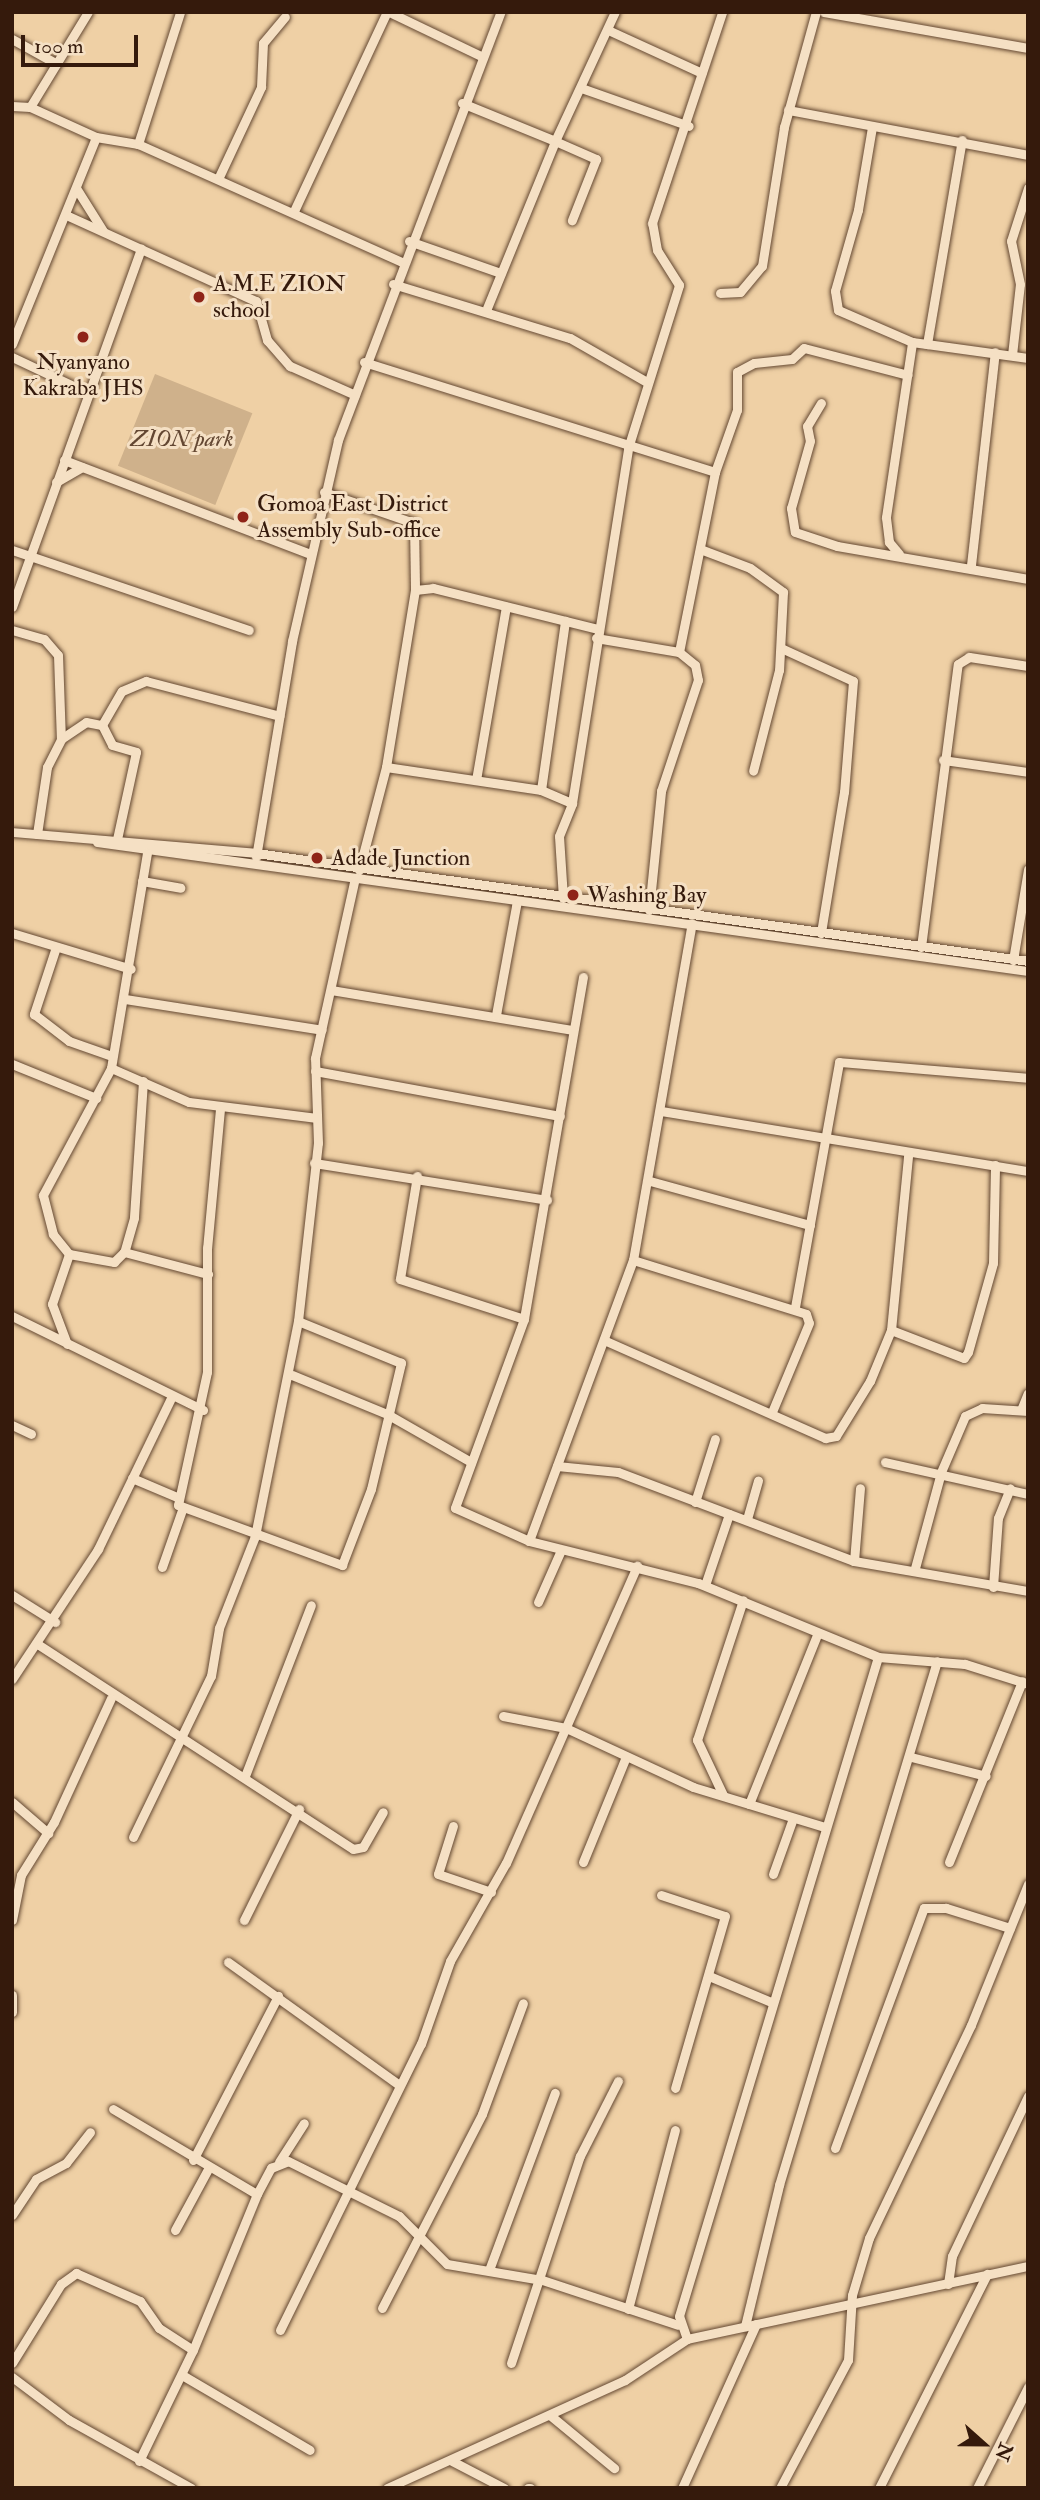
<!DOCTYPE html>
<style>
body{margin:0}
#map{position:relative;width:1040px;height:2500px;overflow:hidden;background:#efd0a5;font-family:"IM FELL Double Pica",serif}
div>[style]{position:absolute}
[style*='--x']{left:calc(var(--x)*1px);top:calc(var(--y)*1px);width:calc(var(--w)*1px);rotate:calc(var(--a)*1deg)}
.green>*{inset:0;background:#cfb18b;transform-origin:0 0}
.roads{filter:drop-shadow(0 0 2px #644832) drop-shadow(0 0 2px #644832)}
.minor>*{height:9px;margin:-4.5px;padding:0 4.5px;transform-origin:4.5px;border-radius:4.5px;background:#f5e0c4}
.dots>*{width:19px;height:19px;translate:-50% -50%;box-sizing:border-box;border:4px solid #f5e0c4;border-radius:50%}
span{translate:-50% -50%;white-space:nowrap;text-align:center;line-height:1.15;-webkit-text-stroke:6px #f5e0c4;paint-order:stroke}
.poi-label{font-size:23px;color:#351a0c}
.left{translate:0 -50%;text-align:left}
.park-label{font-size:23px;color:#634732;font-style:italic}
.frame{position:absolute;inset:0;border:14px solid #351a0c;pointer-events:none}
.north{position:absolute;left:949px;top:2409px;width:70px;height:70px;-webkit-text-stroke:5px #f5e0c4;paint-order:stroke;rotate:111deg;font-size:19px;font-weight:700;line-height:28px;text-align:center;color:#351a0c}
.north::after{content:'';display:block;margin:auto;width:24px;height:32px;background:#351a0c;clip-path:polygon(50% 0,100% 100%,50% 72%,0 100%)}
.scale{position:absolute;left:21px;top:35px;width:117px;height:32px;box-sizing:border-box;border:4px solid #351a0c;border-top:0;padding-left:9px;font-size:21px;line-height:24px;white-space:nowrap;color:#351a0c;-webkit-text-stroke:5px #f5e0c4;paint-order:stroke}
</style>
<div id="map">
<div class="green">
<div style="left:155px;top:374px;width:105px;height:99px;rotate:22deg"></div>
</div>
<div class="roads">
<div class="minor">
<div style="--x:389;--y:12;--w:102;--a:25.6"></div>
<div style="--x:824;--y:12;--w:207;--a:10"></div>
<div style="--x:608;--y:30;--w:103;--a:24.6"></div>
<div style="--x:12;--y:39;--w:51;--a:29.1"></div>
<div style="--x:584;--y:89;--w:111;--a:19.4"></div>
<div style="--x:462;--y:103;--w:100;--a:22.2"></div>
<div style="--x:555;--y:141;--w:142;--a:-65.1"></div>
<div style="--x:12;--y:106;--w:18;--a:3"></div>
<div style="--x:30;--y:107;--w:72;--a:24.4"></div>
<div style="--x:96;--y:137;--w:43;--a:9.5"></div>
<div style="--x:138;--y:144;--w:289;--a:24.1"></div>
<div style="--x:30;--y:107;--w:111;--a:-58.6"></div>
<div style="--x:788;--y:110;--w:244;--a:10.6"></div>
<div style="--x:872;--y:127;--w:84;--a:99.6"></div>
<div style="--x:858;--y:210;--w:84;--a:105.9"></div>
<div style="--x:835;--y:291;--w:19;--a:81"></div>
<div style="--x:838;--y:310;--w:81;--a:23.4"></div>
<div style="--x:912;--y:342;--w:117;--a:7.9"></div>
<div style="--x:138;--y:144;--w:139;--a:-72.3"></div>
<div style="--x:218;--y:179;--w:102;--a:-64.9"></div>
<div style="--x:261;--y:87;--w:44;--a:-87.4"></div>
<div style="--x:263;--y:43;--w:34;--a:-50"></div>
<div style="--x:76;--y:188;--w:51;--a:57.9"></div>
<div style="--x:294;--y:211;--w:220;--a:-65"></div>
<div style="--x:66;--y:215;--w:209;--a:24.4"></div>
<div style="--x:256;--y:301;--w:41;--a:74.2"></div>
<div style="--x:267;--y:340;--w:35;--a:49"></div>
<div style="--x:290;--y:366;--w:71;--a:24"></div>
<div style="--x:409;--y:241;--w:97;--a:19.2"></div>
<div style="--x:393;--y:284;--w:185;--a:17"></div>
<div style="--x:570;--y:338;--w:86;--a:29.8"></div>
<div style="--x:720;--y:293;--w:20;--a:-3"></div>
<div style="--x:740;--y:292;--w:34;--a:-50"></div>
<div style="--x:762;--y:266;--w:141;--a:-81"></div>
<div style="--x:784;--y:127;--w:119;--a:-74.5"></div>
<div style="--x:487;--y:308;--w:180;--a:-67.8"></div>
<div style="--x:555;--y:141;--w:45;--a:23.7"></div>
<div style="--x:596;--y:159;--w:66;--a:111.5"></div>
<div style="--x:12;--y:344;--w:223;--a:-67.9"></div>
<div style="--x:927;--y:344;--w:207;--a:-80.3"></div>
<div style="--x:1012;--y:355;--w:71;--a:-83.6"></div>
<div style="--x:1020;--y:284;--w:44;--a:-101.8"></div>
<div style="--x:1011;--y:241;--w:56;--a:-72.2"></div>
<div style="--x:12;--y:357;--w:82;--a:25.3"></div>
<div style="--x:364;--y:362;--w:368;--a:17.4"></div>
<div style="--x:821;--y:403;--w:27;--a:121"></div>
<div style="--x:807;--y:426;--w:15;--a:79"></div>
<div style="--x:810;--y:441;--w:70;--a:105.8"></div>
<div style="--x:791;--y:508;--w:24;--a:81"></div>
<div style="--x:795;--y:532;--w:44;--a:18.4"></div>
<div style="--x:837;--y:546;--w:194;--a:9.8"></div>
<div style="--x:64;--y:460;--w:263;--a:20.9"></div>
<div style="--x:56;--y:482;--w:30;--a:-30"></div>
<div style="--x:324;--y:492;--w:95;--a:19"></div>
<div style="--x:414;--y:523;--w:67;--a:89.1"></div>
<div style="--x:700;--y:549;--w:53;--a:20.8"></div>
<div style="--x:750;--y:568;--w:41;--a:36"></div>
<div style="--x:783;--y:592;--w:78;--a:92.9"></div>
<div style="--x:779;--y:670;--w:104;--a:104.4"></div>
<div style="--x:12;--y:550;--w:250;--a:18.7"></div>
<div style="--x:899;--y:554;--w:16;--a:-130"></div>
<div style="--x:889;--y:542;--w:25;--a:-97"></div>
<div style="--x:886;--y:517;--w:177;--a:-81.5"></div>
<div style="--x:971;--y:565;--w:214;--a:-83.6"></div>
<div style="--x:12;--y:607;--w:381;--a:-70.2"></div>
<div style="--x:12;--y:630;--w:33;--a:16"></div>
<div style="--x:44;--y:639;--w:21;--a:49"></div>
<div style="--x:58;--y:655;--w:84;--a:88"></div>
<div style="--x:596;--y:638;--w:84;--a:9.6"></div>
<div style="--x:781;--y:648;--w:79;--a:24.6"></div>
<div style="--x:853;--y:681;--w:111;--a:94.6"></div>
<div style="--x:844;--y:792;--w:143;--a:99.3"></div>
<div style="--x:102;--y:725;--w:39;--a:-60"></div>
<div style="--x:122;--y:691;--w:26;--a:-23"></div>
<div style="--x:146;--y:681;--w:138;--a:14.6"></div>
<div style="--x:943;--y:760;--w:86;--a:8"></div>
<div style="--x:386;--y:767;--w:157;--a:8.4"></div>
<div style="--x:541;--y:790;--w:34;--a:23"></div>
<div style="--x:476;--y:780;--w:176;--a:-80.2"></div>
<div style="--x:541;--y:790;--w:171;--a:-81.9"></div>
<div style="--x:12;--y:832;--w:245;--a:4.9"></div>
<div style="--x:256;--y:853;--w:780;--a:7.96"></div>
<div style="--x:37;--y:834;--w:68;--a:-81.5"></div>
<div style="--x:47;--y:767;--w:31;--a:-63"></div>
<div style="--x:61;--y:739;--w:30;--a:-34"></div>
<div style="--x:86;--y:722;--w:16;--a:11"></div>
<div style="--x:102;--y:725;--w:22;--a:63"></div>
<div style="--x:112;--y:745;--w:25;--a:16"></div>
<div style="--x:136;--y:752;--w:89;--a:102.3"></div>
<div style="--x:97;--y:842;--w:940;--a:7.89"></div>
<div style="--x:256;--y:857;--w:219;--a:-80.5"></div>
<div style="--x:292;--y:641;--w:206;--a:-77.1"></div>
<div style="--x:338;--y:440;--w:458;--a:-69.2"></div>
<div style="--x:359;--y:870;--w:106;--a:-75.3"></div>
<div style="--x:386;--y:767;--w:179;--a:-80.7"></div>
<div style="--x:415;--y:590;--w:18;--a:-6"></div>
<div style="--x:433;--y:588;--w:170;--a:14"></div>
<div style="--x:142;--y:881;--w:39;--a:10"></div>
<div style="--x:563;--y:898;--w:62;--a:-93.7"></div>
<div style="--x:559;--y:836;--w:35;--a:-68"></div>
<div style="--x:572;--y:803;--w:359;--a:-81"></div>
<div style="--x:628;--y:448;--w:171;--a:-72.6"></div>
<div style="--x:679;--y:285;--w:41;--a:-122.2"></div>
<div style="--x:657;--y:250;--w:27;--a:-100"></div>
<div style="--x:652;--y:223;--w:222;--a:-71.6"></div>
<div style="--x:649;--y:910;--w:120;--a:-84.2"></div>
<div style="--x:661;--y:791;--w:117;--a:-71.6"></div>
<div style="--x:698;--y:680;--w:15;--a:-101"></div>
<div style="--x:695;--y:665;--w:21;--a:-141"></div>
<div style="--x:679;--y:652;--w:184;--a:-78.7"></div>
<div style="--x:715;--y:472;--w:66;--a:-70.5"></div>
<div style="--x:737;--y:410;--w:38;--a:-90"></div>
<div style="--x:737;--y:372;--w:19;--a:-28"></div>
<div style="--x:754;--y:363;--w:38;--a:-6"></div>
<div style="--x:792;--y:359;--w:16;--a:-43"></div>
<div style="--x:804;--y:348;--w:107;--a:14.6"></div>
<div style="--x:12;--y:933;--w:124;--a:16.8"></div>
<div style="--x:56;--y:947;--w:71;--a:108.2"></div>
<div style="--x:34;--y:1014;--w:44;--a:37.6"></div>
<div style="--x:69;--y:1041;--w:46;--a:19.2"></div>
<div style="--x:921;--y:947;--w:285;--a:-82.6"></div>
<div style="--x:958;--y:664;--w:13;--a:-32"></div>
<div style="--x:969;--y:657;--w:60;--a:8.7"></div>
<div style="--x:1013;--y:960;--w:92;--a:-80.6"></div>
<div style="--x:583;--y:977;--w:347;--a:99.8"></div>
<div style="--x:524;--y:1319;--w:201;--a:110.1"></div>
<div style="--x:455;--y:1508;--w:81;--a:24"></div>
<div style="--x:529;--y:1541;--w:174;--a:14"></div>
<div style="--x:698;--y:1583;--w:195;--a:22.3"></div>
<div style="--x:878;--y:1657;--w:87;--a:4.6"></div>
<div style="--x:965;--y:1664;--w:66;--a:17.6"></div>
<div style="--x:331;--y:990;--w:244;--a:9.4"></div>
<div style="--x:125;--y:999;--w:199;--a:8.9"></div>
<div style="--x:496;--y:1015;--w:116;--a:-79.6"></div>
<div style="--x:12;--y:1064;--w:91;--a:22"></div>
<div style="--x:111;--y:1068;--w:85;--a:23.6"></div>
<div style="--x:189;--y:1102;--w:129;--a:7.1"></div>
<div style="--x:315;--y:1071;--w:249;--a:10.4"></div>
<div style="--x:143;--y:1081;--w:137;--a:93.8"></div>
<div style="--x:134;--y:1218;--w:35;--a:106"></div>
<div style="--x:124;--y:1252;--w:87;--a:14.7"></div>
<div style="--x:220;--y:1109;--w:140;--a:95.3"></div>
<div style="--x:207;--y:1248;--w:124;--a:90"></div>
<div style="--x:207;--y:1372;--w:136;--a:102.3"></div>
<div style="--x:178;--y:1505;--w:175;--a:20.1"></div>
<div style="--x:342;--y:1565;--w:81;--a:-69.1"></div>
<div style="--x:371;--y:1489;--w:130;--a:-76.6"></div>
<div style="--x:401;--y:1363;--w:111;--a:-157.8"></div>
<div style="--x:661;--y:1111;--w:372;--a:9.3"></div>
<div style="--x:314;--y:1163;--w:236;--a:9"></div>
<div style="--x:417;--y:1176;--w:104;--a:99.4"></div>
<div style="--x:400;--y:1279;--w:130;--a:17.9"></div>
<div style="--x:650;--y:1181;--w:166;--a:15.4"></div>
<div style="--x:69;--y:1254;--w:46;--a:10.1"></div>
<div style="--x:114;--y:1262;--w:14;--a:-45"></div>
<div style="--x:633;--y:1260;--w:181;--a:17.3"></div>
<div style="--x:806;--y:1314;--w:9;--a:72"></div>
<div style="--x:809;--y:1323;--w:96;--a:112.6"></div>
<div style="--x:795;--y:1307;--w:249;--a:-79.8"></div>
<div style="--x:839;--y:1062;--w:190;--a:4.8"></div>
<div style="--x:12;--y:1316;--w:213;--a:26.2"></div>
<div style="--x:891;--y:1330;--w:78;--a:21"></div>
<div style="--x:964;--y:1358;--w:7;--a:-56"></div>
<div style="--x:968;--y:1352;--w:92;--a:-74.3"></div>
<div style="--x:993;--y:1263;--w:98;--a:-88.8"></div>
<div style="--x:606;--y:1341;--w:240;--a:23.9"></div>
<div style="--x:825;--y:1438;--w:11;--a:-10"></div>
<div style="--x:836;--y:1436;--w:65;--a:-58.3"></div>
<div style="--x:870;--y:1381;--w:55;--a:-67.6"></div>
<div style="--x:891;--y:1330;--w:175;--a:-84.4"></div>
<div style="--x:67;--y:1344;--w:43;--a:-110.6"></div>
<div style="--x:52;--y:1304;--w:53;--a:-71.2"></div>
<div style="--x:69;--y:1254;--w:26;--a:-129"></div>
<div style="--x:53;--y:1234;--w:40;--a:-104.4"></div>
<div style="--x:43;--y:1195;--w:144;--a:-61.8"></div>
<div style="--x:111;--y:1068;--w:218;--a:-80.5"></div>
<div style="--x:292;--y:1375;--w:103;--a:22.3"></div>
<div style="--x:387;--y:1414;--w:95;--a:29.8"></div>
<div style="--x:1021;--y:1410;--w:18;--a:-68"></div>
<div style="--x:12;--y:1425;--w:21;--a:25"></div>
<div style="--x:885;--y:1462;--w:147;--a:12.6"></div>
<div style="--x:557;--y:1466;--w:61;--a:5.6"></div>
<div style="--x:618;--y:1472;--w:252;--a:20.7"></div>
<div style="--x:854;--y:1561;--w:177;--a:9.8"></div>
<div style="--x:132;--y:1478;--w:49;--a:22.9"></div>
<div style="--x:695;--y:1502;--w:66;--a:-72.4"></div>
<div style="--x:747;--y:1519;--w:40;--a:-74"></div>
<div style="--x:529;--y:1541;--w:300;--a:-69.7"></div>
<div style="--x:633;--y:1260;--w:342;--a:-80.1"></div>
<div style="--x:854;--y:1561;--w:73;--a:-85.3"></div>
<div style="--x:162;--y:1567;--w:60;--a:-70.7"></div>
<div style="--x:915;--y:1568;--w:99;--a:-74.8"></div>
<div style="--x:941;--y:1472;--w:61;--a:-66.8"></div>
<div style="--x:965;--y:1416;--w:19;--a:-25"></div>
<div style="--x:982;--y:1408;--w:46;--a:3.7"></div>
<div style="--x:705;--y:1585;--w:75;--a:-71.3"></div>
<div style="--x:993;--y:1587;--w:69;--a:-85.9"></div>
<div style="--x:998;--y:1518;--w:32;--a:-68"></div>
<div style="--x:12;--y:1595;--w:51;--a:32.1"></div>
<div style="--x:538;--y:1602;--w:57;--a:-66.1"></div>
<div style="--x:39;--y:1645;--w:374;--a:33"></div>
<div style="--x:353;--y:1849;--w:10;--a:-11"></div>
<div style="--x:363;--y:1847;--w:40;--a:-60.3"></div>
<div style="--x:12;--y:1679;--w:156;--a:-56.5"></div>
<div style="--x:98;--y:1549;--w:168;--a:-64.2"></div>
<div style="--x:503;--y:1716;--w:64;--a:10.8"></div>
<div style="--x:566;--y:1728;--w:140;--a:24.9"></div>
<div style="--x:693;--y:1787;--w:138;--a:16.9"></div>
<div style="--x:911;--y:1757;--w:77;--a:14.2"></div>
<div style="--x:245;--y:1776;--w:183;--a:-68.9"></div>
<div style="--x:723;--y:1795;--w:61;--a:-115.3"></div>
<div style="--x:697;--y:1740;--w:147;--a:-71.8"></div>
<div style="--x:12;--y:1802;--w:48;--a:40.7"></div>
<div style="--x:749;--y:1804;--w:182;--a:-68.1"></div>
<div style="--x:453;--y:1826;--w:50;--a:107.4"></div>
<div style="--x:438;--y:1874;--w:56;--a:18.8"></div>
<div style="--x:133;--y:1837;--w:179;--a:-64.2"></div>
<div style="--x:211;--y:1676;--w:49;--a:-80.5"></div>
<div style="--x:219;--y:1628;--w:99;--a:-68.6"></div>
<div style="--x:255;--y:1536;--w:219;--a:-78.7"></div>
<div style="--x:298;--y:1321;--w:179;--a:-83.6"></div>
<div style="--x:318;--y:1143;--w:85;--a:-92"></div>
<div style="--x:315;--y:1058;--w:184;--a:-77.5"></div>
<div style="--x:583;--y:1862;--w:111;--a:-67.8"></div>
<div style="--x:949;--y:1862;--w:195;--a:-68"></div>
<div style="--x:773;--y:1874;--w:59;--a:-70.3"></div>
<div style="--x:661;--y:1895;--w:67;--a:18.2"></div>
<div style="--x:725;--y:1916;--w:179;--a:106.2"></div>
<div style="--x:12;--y:1920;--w:46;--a:-78.7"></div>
<div style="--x:21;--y:1875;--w:62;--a:-58.1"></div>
<div style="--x:54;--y:1822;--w:136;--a:-65.3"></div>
<div style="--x:244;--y:1920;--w:124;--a:-63.6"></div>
<div style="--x:228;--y:1962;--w:211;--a:35.7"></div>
<div style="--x:709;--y:1976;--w:67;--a:22.8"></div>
<div style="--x:12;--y:1995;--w:17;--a:90"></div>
<div style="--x:113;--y:2109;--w:167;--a:30.6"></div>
<div style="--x:257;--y:2194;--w:30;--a:-62"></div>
<div style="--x:271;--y:2168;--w:18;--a:-22"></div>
<div style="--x:288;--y:2161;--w:124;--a:26.4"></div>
<div style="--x:399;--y:2216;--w:68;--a:45"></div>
<div style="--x:447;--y:2264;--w:96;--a:9.6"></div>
<div style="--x:542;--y:2280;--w:143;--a:18.3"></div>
<div style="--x:835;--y:2148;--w:256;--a:-69.7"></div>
<div style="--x:924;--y:1908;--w:22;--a:0"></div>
<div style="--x:946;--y:1908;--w:67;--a:17.4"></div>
<div style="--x:193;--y:2160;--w:185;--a:-62.6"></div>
<div style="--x:279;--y:2162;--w:46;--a:-57.3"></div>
<div style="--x:12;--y:2215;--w:43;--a:-56.3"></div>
<div style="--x:36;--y:2179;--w:34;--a:-28"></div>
<div style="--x:66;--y:2163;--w:39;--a:-52"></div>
<div style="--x:175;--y:2230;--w:69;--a:-61.6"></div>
<div style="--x:489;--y:2270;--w:189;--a:-69.6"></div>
<div style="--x:948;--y:2284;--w:28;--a:-82"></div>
<div style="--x:952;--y:2256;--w:177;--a:-64.6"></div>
<div style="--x:382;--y:2308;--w:218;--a:-62.7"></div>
<div style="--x:482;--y:2114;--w:118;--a:-69.7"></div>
<div style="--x:628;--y:2309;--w:185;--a:-75.3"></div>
<div style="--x:745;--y:2326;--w:145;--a:-76.4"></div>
<div style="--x:779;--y:2185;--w:547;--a:-73.22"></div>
<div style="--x:280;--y:2330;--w:319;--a:-63.8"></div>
<div style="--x:421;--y:2044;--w:88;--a:-70.7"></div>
<div style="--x:450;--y:1961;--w:113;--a:-60.3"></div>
<div style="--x:506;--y:1863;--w:325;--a:-66.2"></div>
<div style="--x:687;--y:2339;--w:24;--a:-109"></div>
<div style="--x:679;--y:2316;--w:688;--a:-73.2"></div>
<div style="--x:12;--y:2363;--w:93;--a:-58.2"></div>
<div style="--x:61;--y:2284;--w:19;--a:-36"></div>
<div style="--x:76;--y:2273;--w:70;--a:23.6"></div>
<div style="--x:140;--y:2301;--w:33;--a:55"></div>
<div style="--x:159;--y:2328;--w:40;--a:32.9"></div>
<div style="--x:511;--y:2363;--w:218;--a:-71.6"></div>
<div style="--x:580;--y:2156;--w:84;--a:-63.1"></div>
<div style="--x:182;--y:2375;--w:148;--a:30.4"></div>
<div style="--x:12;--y:2377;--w:71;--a:37"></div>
<div style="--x:69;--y:2420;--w:140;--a:29.1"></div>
<div style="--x:551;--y:2416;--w:82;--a:39.5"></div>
<div style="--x:139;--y:2461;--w:123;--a:-64.1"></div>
<div style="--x:193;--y:2350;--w:169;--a:-67.7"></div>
<div style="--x:452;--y:2461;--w:59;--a:27.4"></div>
<div style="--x:387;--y:2488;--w:261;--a:-24.4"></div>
<div style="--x:625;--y:2380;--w:74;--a:-33.5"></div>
<div style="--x:687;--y:2339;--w:349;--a:-12.1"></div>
<div style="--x:528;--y:2488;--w:2;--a:0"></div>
<div style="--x:682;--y:2488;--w:180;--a:-65.7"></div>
<div style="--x:780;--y:2488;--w:145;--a:-62"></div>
<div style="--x:848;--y:2360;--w:65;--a:-86.5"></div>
<div style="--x:852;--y:2295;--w:59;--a:-73.4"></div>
<div style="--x:869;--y:2238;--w:236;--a:-64.4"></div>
<div style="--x:971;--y:2025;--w:152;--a:-68"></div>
<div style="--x:879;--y:2488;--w:240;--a:-63.2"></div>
<div style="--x:977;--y:2488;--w:113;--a:-63.2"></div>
</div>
</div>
<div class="dots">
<div style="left:199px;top:297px;background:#8f2418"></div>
<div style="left:83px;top:337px;background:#8f2418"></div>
<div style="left:243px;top:517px;background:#8f2418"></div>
<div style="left:317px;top:858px;background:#8f2418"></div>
<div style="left:573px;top:895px;background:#8f2418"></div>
</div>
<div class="poi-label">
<span class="left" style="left:213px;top:297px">A.M.E ZION<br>school</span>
<span style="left:83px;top:375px">Nyanyano<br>Kakraba JHS</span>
<span class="left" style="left:257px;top:517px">Gomoa East District<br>Assembly Sub-office</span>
<span class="left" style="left:331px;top:858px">Adade Junction</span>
<span class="left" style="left:587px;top:895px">Washing Bay</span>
</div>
<div class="park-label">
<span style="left:182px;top:439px">ZION park</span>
</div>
<div class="frame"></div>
<div class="north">N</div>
<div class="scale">100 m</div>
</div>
